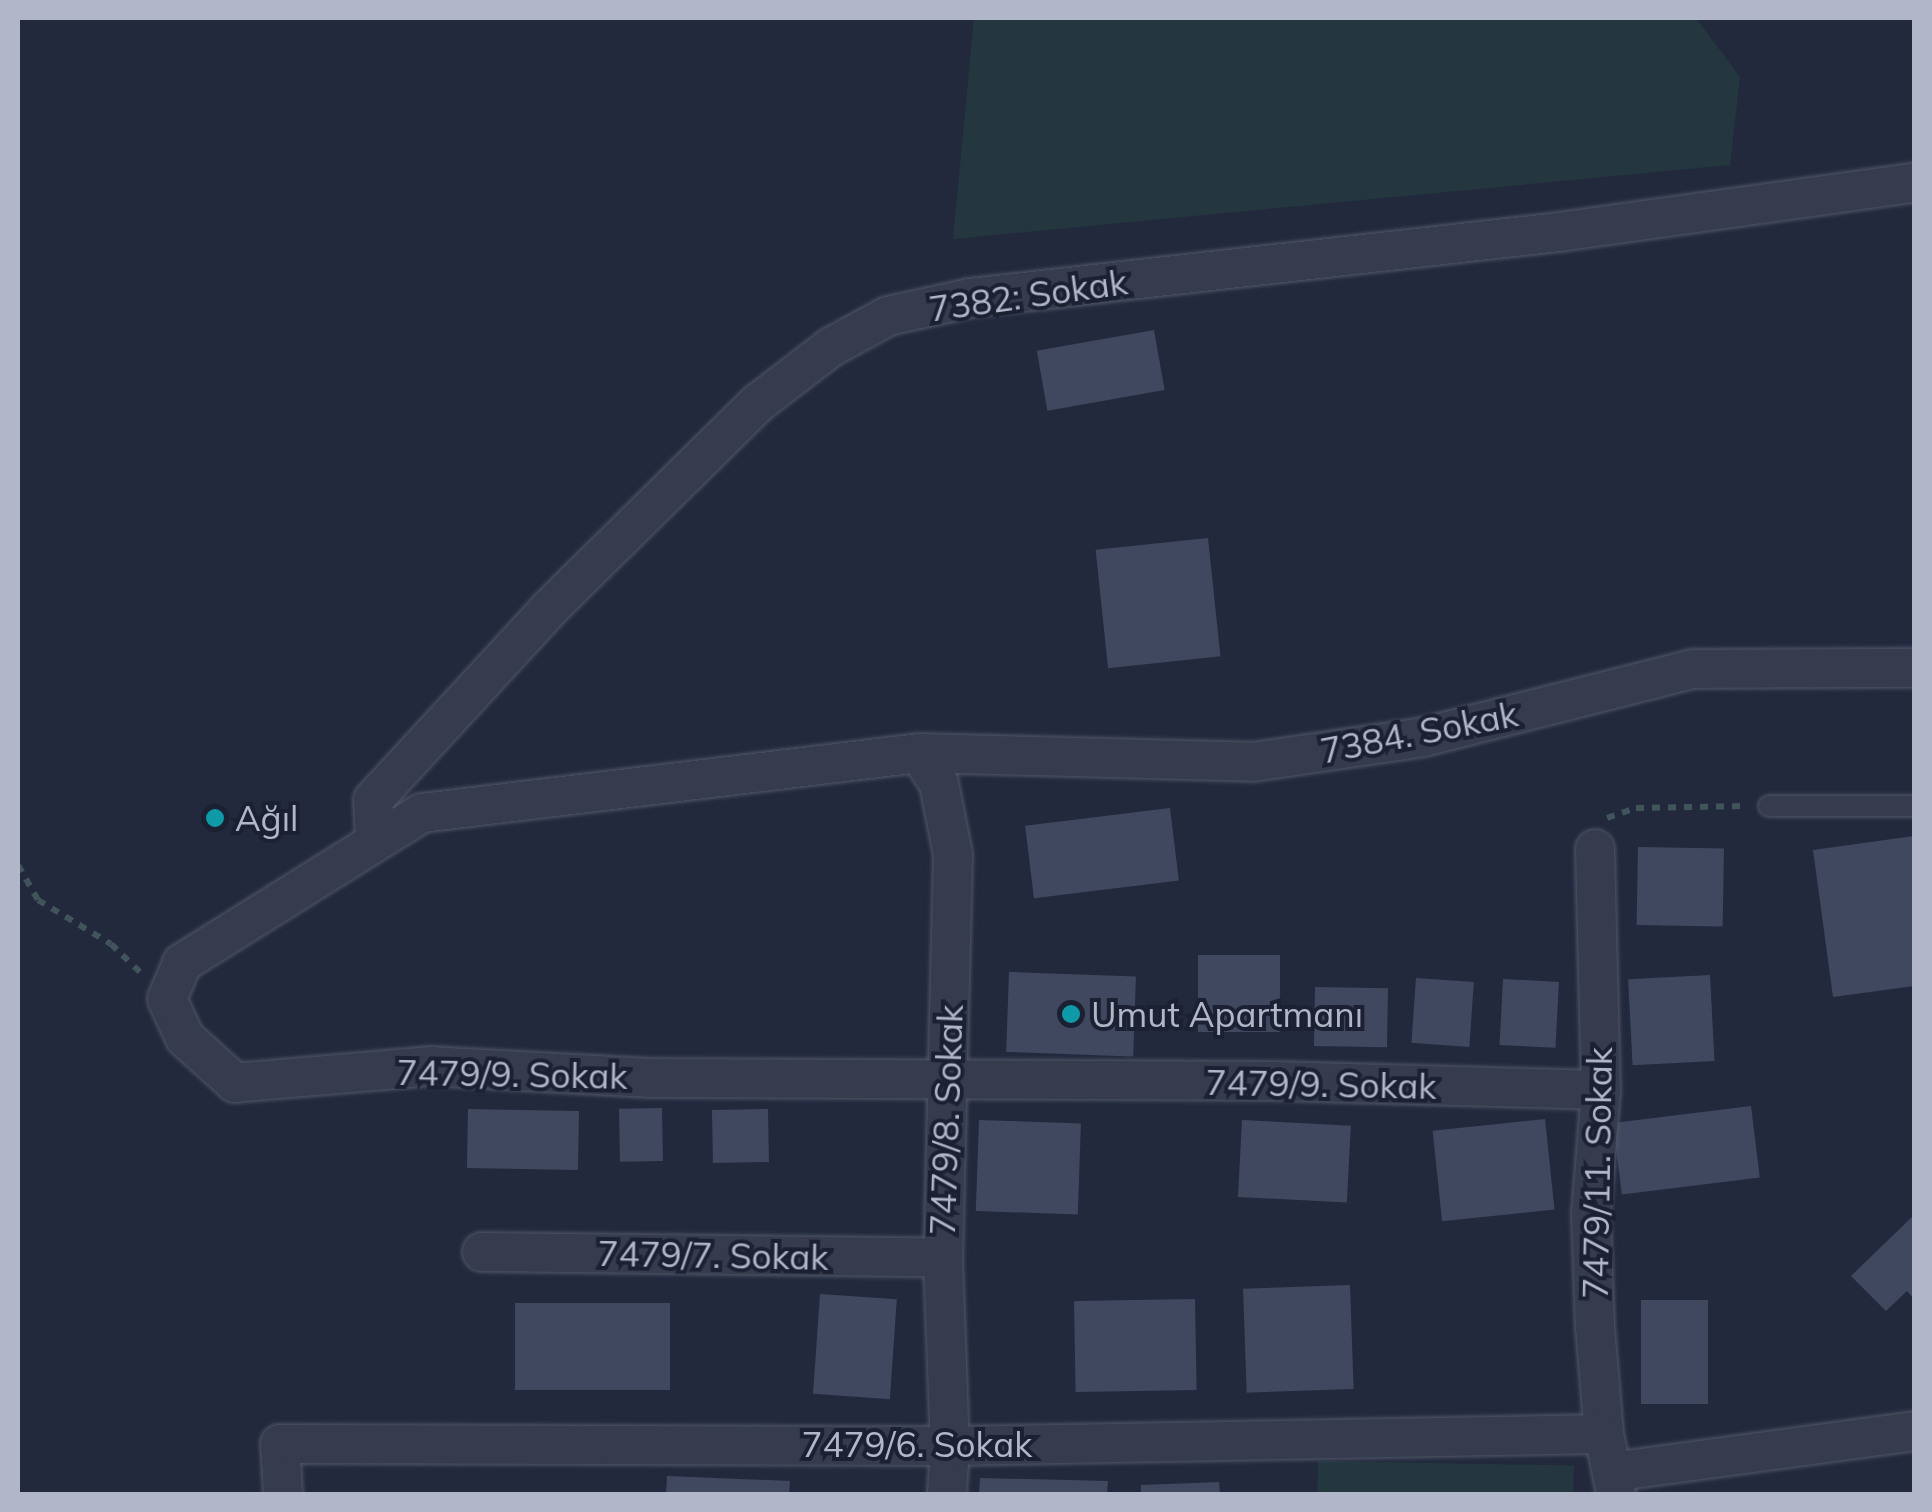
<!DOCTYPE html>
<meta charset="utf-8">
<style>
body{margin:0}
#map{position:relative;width:1932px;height:1512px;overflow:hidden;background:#22293d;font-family:Mulish,sans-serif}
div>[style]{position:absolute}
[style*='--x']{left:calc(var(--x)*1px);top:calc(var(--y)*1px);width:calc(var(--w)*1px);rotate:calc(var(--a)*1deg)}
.green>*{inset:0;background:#24373e;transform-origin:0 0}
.building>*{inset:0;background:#40485f;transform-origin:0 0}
.path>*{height:6px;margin-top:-3px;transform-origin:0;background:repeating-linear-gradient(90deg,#41545b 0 8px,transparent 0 16px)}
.roads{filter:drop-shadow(0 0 2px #515768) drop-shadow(0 0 2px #515768)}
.service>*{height:20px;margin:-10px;padding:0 10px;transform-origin:10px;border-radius:10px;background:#363c4d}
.minor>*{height:38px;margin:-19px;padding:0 19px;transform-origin:19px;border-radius:19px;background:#363c4d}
.dots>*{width:28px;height:28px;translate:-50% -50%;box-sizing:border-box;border:5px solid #1b2132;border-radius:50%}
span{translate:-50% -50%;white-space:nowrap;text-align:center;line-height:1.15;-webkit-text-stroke:8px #1b2132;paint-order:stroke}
.street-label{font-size:35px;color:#b1b7c8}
.poi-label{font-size:35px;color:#b1b7c8}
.left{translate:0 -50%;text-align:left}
.frame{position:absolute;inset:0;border:20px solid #b1b7c8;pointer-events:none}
</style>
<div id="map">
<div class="green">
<div style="clip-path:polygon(974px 18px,1696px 18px,1740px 77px,1730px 165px,953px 239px)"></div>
<div style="left:1318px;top:1461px;width:256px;height:33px;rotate:1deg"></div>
</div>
<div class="building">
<div style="left:1154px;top:330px;width:61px;height:119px;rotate:80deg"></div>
<div style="left:1208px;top:538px;width:119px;height:113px;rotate:84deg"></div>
<div style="left:1170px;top:808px;width:73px;height:146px;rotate:83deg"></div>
<div style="clip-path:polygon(1914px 836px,1914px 986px,1833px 997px,1813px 850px)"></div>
<div style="left:1638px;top:847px;width:86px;height:78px;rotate:1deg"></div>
<div style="left:1198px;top:955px;width:82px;height:77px"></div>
<div style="left:1009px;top:972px;width:127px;height:80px;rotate:2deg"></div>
<div style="left:1710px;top:975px;width:86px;height:82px;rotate:87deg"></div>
<div style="left:1416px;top:978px;width:58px;height:65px;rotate:4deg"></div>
<div style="left:1503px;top:979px;width:56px;height:66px;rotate:3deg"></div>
<div style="left:1315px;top:987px;width:73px;height:59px;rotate:1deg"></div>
<div style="left:1751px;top:1106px;width:72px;height:139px;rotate:83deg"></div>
<div style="left:662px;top:1108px;width:53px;height:43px;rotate:89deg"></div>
<div style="left:468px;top:1109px;width:111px;height:59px;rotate:1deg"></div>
<div style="left:768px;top:1109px;width:53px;height:56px;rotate:89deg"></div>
<div style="left:1545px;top:1119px;width:91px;height:113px;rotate:84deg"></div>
<div style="left:979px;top:1120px;width:102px;height:91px;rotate:2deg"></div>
<div style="left:1242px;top:1120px;width:109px;height:77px;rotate:3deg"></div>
<div style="clip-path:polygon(1914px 1215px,1914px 1299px,1907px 1291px,1886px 1311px,1851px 1276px)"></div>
<div style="left:1350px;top:1285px;width:104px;height:107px;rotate:88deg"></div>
<div style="left:820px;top:1294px;width:77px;height:100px;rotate:4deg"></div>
<div style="left:1195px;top:1299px;width:91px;height:121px;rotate:89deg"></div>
<div style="left:1641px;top:1300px;width:67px;height:104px"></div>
<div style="left:515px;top:1303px;width:155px;height:87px"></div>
<div style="clip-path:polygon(667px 1476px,790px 1481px,789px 1494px,666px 1494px)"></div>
<div style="clip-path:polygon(980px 1478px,1108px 1481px,1107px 1494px,979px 1494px)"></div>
<div style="clip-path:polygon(1219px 1482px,1220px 1494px,1141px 1494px,1141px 1485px)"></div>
</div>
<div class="path">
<div style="--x:1607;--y:818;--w:31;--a:-19"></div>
<div style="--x:1636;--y:808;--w:112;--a:-1"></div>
<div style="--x:18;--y:865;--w:40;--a:60.3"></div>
<div style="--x:38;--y:900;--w:85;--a:31.1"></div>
<div style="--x:111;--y:944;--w:43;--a:44.1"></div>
</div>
<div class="roads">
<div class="service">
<div style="--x:1769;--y:806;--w:145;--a:0"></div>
</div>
<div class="minor">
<div style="--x:919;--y:753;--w:37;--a:57"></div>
<div style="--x:939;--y:784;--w:72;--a:78.8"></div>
<div style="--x:953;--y:855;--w:403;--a:91.4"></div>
<div style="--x:943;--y:1258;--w:188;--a:87.9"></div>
<div style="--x:950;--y:1446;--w:48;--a:93.6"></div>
<div style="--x:375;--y:842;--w:42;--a:-92.7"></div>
<div style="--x:373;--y:800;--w:261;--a:-47.3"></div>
<div style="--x:550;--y:608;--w:292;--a:-44.6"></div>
<div style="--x:758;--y:403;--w:92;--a:-37.5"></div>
<div style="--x:831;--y:347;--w:65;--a:-28.5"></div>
<div style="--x:888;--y:316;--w:84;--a:-12.4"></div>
<div style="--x:970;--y:298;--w:593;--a:-6.39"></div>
<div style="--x:1559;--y:232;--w:358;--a:-7.9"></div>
<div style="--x:1595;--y:849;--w:241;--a:88.6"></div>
<div style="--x:1601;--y:1090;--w:124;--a:94.6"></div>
<div style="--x:1591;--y:1214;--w:113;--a:88"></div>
<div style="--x:1595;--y:1327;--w:107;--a:85.2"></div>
<div style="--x:1604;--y:1434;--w:61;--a:78.7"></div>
<div style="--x:1601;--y:1090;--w:325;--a:-178.4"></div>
<div style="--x:1276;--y:1081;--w:625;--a:-179.72"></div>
<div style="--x:651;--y:1078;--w:219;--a:-176.9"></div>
<div style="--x:432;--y:1066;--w:198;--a:175.1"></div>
<div style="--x:235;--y:1083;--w:67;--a:-138"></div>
<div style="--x:185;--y:1038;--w:43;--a:-114.8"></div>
<div style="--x:167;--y:999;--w:39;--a:-67"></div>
<div style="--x:182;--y:963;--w:283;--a:-32"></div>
<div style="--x:422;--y:813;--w:501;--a:-6.88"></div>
<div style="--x:919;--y:753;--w:334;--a:1.5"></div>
<div style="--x:1253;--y:762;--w:173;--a:-8.3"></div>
<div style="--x:1424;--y:737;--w:277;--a:-14.2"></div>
<div style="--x:1693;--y:669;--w:221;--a:-0.3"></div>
<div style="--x:482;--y:1252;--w:461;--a:0.7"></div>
<div style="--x:1612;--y:1472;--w:305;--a:-7.7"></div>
<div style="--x:283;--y:1494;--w:50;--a:-93.4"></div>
<div style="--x:280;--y:1444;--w:670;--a:0.17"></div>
<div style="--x:950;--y:1446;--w:654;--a:-1.05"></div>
</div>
</div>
<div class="dots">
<div style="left:215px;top:818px;background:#0f9aa8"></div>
<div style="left:1071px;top:1014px;background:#0f9aa8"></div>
</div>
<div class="street-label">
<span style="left:1028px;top:295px;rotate:-8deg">7382: Sokak</span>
<span style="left:1419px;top:732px;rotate:-11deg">7384. Sokak</span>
<span style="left:512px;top:1074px;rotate:1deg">7479/9. Sokak</span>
<span style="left:1321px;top:1084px;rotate:1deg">7479/9. Sokak</span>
<span style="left:946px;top:1120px;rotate:-88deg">7479/8. Sokak</span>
<span style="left:1597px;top:1173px;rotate:-89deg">7479/11. Sokak</span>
<span style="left:713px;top:1255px;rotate:1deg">7479/7. Sokak</span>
<span style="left:917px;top:1444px">7479/6. Sokak</span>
</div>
<div class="poi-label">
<span class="left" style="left:235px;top:818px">Ağıl</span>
<span class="left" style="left:1091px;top:1014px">Umut Apartmanı</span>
</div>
<div class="frame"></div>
</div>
